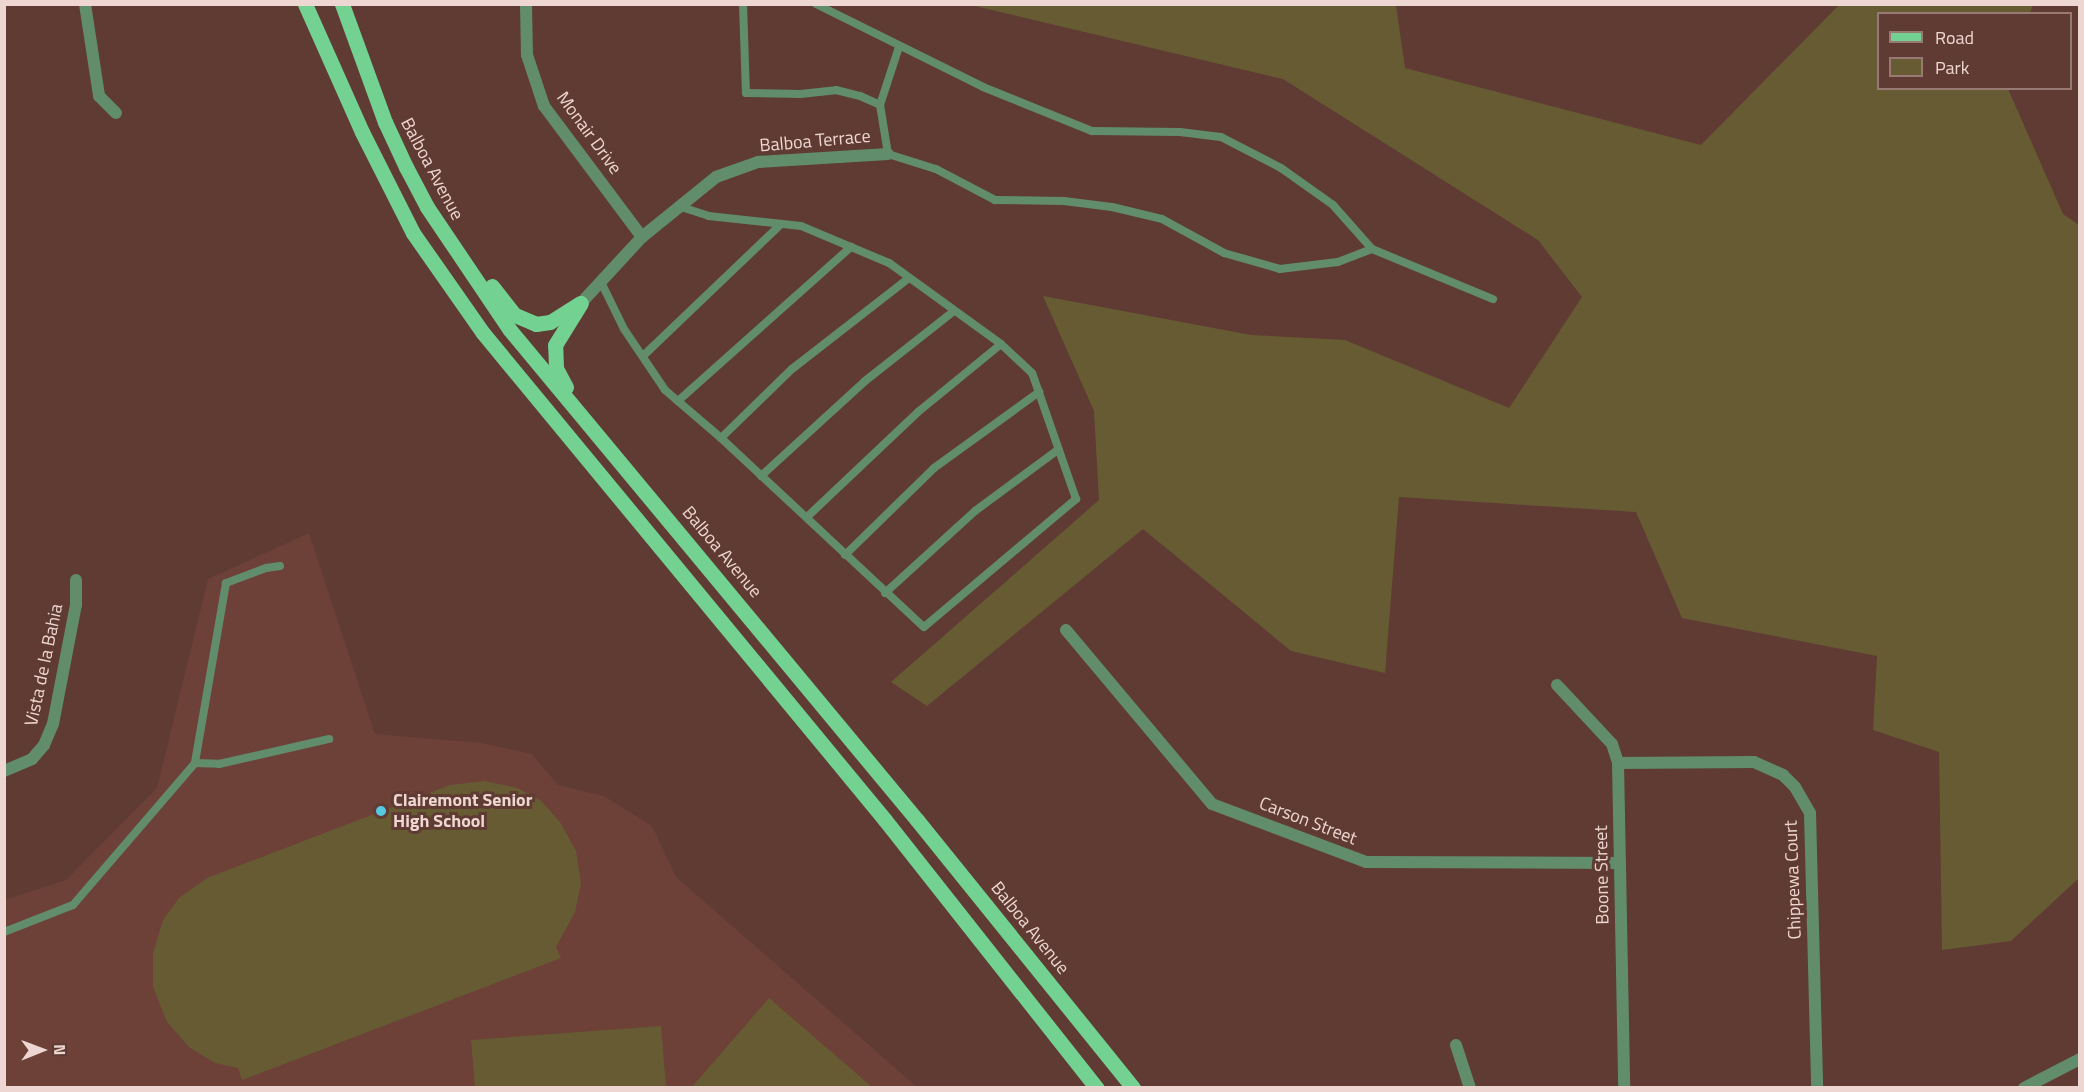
<!DOCTYPE html>
<style>
body{margin:0}
#map{position:relative;width:2084px;height:1092px;overflow:hidden;background:#5f3b33;font-family:"Titillium Web",sans-serif}
div>[style]{position:absolute}
[style*='--x']{left:calc(var(--x)*1px);top:calc(var(--y)*1px);width:calc(var(--w)*1px);rotate:calc(var(--a)*1deg)}
.built>*{inset:0;background:#6d4137}
.green>*{inset:0;background:#675b34}
.service>*{height:8px;margin:-4px;padding:0 4px;transform-origin:4px;border-radius:4px;background:#618d6d}
.minor>*{height:12px;margin:-6px;padding:0 6px;transform-origin:6px;border-radius:6px;background:#618d6d}
.tertiary>*{height:12px;margin:-6px;padding:0 6px;transform-origin:6px;border-radius:6px;background:#618d6d}
.primary>*{height:15px;margin:-7.5px;padding:0 7.5px;transform-origin:7.5px;border-radius:7.5px;background:#73d192}
.dots>*{width:16px;height:16px;translate:-50% -50%;box-sizing:border-box;border:3px solid #5f3b33;border-radius:50%}
span{translate:-50% -50%;white-space:nowrap;text-align:center;line-height:1.15;-webkit-text-stroke:6px #5f3b33;paint-order:stroke}
.street-label{font-size:18px;color:#eed7d2}
.poi-label{font-size:18px;color:#eed7d2;font-weight:700}
.left{translate:0 -50%;text-align:left}
.frame{position:absolute;inset:0;border:6px solid #eed7d2;pointer-events:none}
.legend{position:absolute;left:1877px;top:12px;width:195px;height:78px;box-sizing:border-box;background:#5f3b33;border:2px solid #987973;margin:0;padding:8px 10px;list-style:none;font-size:18px;color:#eed7d2}
.legend li{display:flex;align-items:center;gap:12px;height:30px}
.legend b{width:30px;border:2px solid #987973}
.north{position:absolute;left:12px;top:1020px;width:60px;height:60px;-webkit-text-stroke:4px #5f3b33;paint-order:stroke;rotate:89deg;font-size:16px;font-weight:700;line-height:24px;text-align:center;color:#eed7d2}
.north::after{content:'';display:block;margin:auto;width:21px;height:27px;background:#eed7d2;clip-path:polygon(50% 0,100% 100%,50% 72%,0 100%)}
</style>
<div id="map">
<div class="built">
<div style="clip-path:polygon(309px 533px,375px 734px,482px 743px,532px 754px,558px 785px,604px 796px,652px 826px,676px 877px,917px 1087px,5px 1087px,4px 900px,66px 880px,157px 788px,208px 579px)"></div>
</div>
<div class="green">
<div style="clip-path:polygon(971px 5px,1396px 5px,1405px 68px,1701px 145px,1839px 5px,2033px 5px,2030px 13px,1878px 14px,1878px 88px,2008px 89px,2063px 214px,2079px 225px,2079px 878px,2011px 941px,1942px 950px,1939px 752px,1873px 730px,1877px 656px,1682px 618px,1636px 512px,1399px 497px,1385px 673px,1291px 651px,1143px 529px,927px 706px,891px 682px,1099px 500px,1094px 411px,1043px 296px,1251px 335px,1345px 340px,1509px 408px,1582px 297px,1538px 240px,1283px 79px)"></div>
<div style="clip-path:polygon(485px 781px,517px 788px,540px 800px,560px 822px,576px 851px,581px 884px,575px 912px,556px 947px,561px 958px,242px 1080px,238px 1068px,215px 1063px,189px 1047px,167px 1022px,153px 987px,153px 953px,163px 920px,179px 898px,207px 878px,450px 785px)"></div>
<div style="clip-path:polygon(769px 998px,872px 1087px,692px 1087px)"></div>
<div style="clip-path:polygon(661px 1026px,666px 1087px,475px 1087px,471px 1040px)"></div>
</div>
<div class="service">
<div style="--x:743;--y:4;--w:89;--a:88.1"></div>
<div style="--x:746;--y:93;--w:54;--a:1.1"></div>
<div style="--x:800;--y:94;--w:36;--a:-6"></div>
<div style="--x:836;--y:90;--w:25;--a:14"></div>
<div style="--x:860;--y:96;--w:22;--a:24"></div>
<div style="--x:880;--y:105;--w:50;--a:80.7"></div>
<div style="--x:888;--y:154;--w:50;--a:17.4"></div>
<div style="--x:936;--y:169;--w:67;--a:27.7"></div>
<div style="--x:995;--y:200;--w:69;--a:0.8"></div>
<div style="--x:1064;--y:201;--w:48;--a:7.1"></div>
<div style="--x:1112;--y:207;--w:51;--a:13.5"></div>
<div style="--x:1162;--y:219;--w:71;--a:28.7"></div>
<div style="--x:1224;--y:253;--w:58;--a:15.9"></div>
<div style="--x:1280;--y:269;--w:58;--a:-6.9"></div>
<div style="--x:1338;--y:262;--w:36;--a:-21"></div>
<div style="--x:1372;--y:249;--w:131;--a:22.5"></div>
<div style="--x:816;--y:4;--w:186;--a:26.4"></div>
<div style="--x:983;--y:87;--w:118;--a:22"></div>
<div style="--x:1092;--y:131;--w:88;--a:0.7"></div>
<div style="--x:1180;--y:132;--w:41;--a:7"></div>
<div style="--x:1221;--y:137;--w:68;--a:27.3"></div>
<div style="--x:1281;--y:168;--w:64;--a:35.4"></div>
<div style="--x:1333;--y:205;--w:59;--a:48.4"></div>
<div style="--x:880;--y:105;--w:61;--a:-71.9"></div>
<div style="--x:601;--y:282;--w:52;--a:63.9"></div>
<div style="--x:624;--y:329;--w:73;--a:56.1"></div>
<div style="--x:665;--y:390;--w:74;--a:40.6"></div>
<div style="--x:721;--y:438;--w:277;--a:43"></div>
<div style="--x:924;--y:627;--w:199;--a:-40.1"></div>
<div style="--x:1076;--y:499;--w:133;--a:-109.2"></div>
<div style="--x:1032;--y:373;--w:42;--a:-136.9"></div>
<div style="--x:1001;--y:344;--w:138;--a:-144.1"></div>
<div style="--x:889;--y:263;--w:95;--a:-157.2"></div>
<div style="--x:801;--y:226;--w:93;--a:-173.8"></div>
<div style="--x:709;--y:216;--w:33;--a:-162"></div>
<div style="--x:643;--y:356;--w:191;--a:-43.7"></div>
<div style="--x:678;--y:401;--w:232;--a:-41.7"></div>
<div style="--x:721;--y:438;--w:99;--a:-44.2"></div>
<div style="--x:792;--y:369;--w:148;--a:-37.9"></div>
<div style="--x:761;--y:476;--w:141;--a:-42.4"></div>
<div style="--x:865;--y:381;--w:113;--a:-38.2"></div>
<div style="--x:807;--y:517;--w:153;--a:-43.4"></div>
<div style="--x:918;--y:412;--w:107;--a:-39.3"></div>
<div style="--x:845;--y:555;--w:124;--a:-44.3"></div>
<div style="--x:934;--y:468;--w:130;--a:-35.9"></div>
<div style="--x:280;--y:566;--w:14;--a:172"></div>
<div style="--x:266;--y:568;--w:43;--a:159.4"></div>
<div style="--x:226;--y:583;--w:183;--a:99.8"></div>
<div style="--x:195;--y:763;--w:24;--a:2"></div>
<div style="--x:219;--y:764;--w:113;--a:-12.8"></div>
<div style="--x:885;--y:593;--w:122;--a:-42.3"></div>
<div style="--x:975;--y:511;--w:104;--a:-36.4"></div>
<div style="--x:4;--y:932;--w:74;--a:-21.4"></div>
<div style="--x:73;--y:905;--w:187;--a:-49.3"></div>
</div>
<div class="minor">
<div style="--x:85;--y:4;--w:93;--a:81.3"></div>
<div style="--x:99;--y:96;--w:24;--a:45"></div>
<div style="--x:642;--y:237;--w:95;--a:-39"></div>
<div style="--x:716;--y:177;--w:45;--a:-19.7"></div>
<div style="--x:758;--y:162;--w:130;--a:-3.5"></div>
<div style="--x:1066;--y:630;--w:227;--a:50"></div>
<div style="--x:1212;--y:804;--w:165;--a:20.6"></div>
<div style="--x:1366;--y:862;--w:254;--a:0.2"></div>
<div style="--x:1557;--y:685;--w:81;--a:47"></div>
<div style="--x:1612;--y:744;--w:20;--a:72"></div>
<div style="--x:1618;--y:763;--w:325;--a:88.9"></div>
<div style="--x:1618;--y:763;--w:136;--a:-0.4"></div>
<div style="--x:1754;--y:762;--w:32;--a:24"></div>
<div style="--x:1783;--y:775;--w:17;--a:45"></div>
<div style="--x:1795;--y:787;--w:30;--a:60"></div>
<div style="--x:1810;--y:813;--w:275;--a:88.5"></div>
<div style="--x:4;--y:771;--w:30;--a:-23"></div>
<div style="--x:32;--y:759;--w:18;--a:-49"></div>
<div style="--x:44;--y:745;--w:23;--a:-67"></div>
<div style="--x:53;--y:724;--w:121;--a:-79.1"></div>
<div style="--x:76;--y:605;--w:25;--a:-90"></div>
<div style="--x:1456;--y:1045;--w:45;--a:72"></div>
<div style="--x:2024;--y:1088;--w:63;--a:-27.4"></div>
</div>
<div class="tertiary">
<div style="--x:526;--y:4;--w:51;--a:88.9"></div>
<div style="--x:527;--y:55;--w:54;--a:71.6"></div>
<div style="--x:544;--y:106;--w:164;--a:53.2"></div>
<div style="--x:642;--y:237;--w:90;--a:132.7"></div>
</div>
<div class="primary">
<div style="--x:305;--y:4;--w:140;--a:66"></div>
<div style="--x:362;--y:132;--w:113;--a:63.2"></div>
<div style="--x:413;--y:233;--w:122;--a:55"></div>
<div style="--x:483;--y:333;--w:631;--a:50.46"></div>
<div style="--x:885;--y:820;--w:342;--a:51.7"></div>
<div style="--x:342;--y:4;--w:126;--a:70"></div>
<div style="--x:385;--y:122;--w:50;--a:65"></div>
<div style="--x:406;--y:167;--w:45;--a:62.3"></div>
<div style="--x:427;--y:207;--w:148;--a:56"></div>
<div style="--x:510;--y:330;--w:637;--a:50.29"></div>
<div style="--x:917;--y:820;--w:344;--a:51.1"></div>
<div style="--x:492;--y:286;--w:37;--a:52"></div>
<div style="--x:515;--y:315;--w:23;--a:23"></div>
<div style="--x:536;--y:324;--w:14;--a:-8"></div>
<div style="--x:550;--y:322;--w:36;--a:-32"></div>
<div style="--x:566;--y:387;--w:21;--a:-118"></div>
<div style="--x:556;--y:368;--w:23;--a:-92"></div>
<div style="--x:555;--y:345;--w:49;--a:-58.2"></div>
</div>
<div class="dots">
<div style="left:381px;top:811px;background:#56c9e0"></div>
</div>
<div class="street-label">
<span style="left:589px;top:133px;rotate:54deg">Monair Drive</span>
<span style="left:815px;top:141px;rotate:-5deg">Balboa Terrace</span>
<span style="left:432px;top:169px;rotate:62deg">Balboa Avenue</span>
<span style="left:722px;top:552px;rotate:50deg">Balboa Avenue</span>
<span style="left:44px;top:665px;rotate:-78deg">Vista de la Bahia</span>
<span style="left:1308px;top:821px;rotate:21deg">Carson Street</span>
<span style="left:1602px;top:875px;rotate:-91deg">Boone Street</span>
<span style="left:1793px;top:880px;rotate:-92deg">Chippewa Court</span>
<span style="left:1030px;top:928px;rotate:51deg">Balboa Avenue</span>
</div>
<div class="poi-label">
<span class="left" style="left:393px;top:811px">Clairemont Senior<br>High School</span>
</div>
<div class="frame"></div>
<ul class="legend">
<li><b style="height:8px;background:#73d192"></b>Road</li>
<li><b style="height:16px;background:#675b34"></b>Park</li>
</ul>
<div class="north">N</div>
</div>
